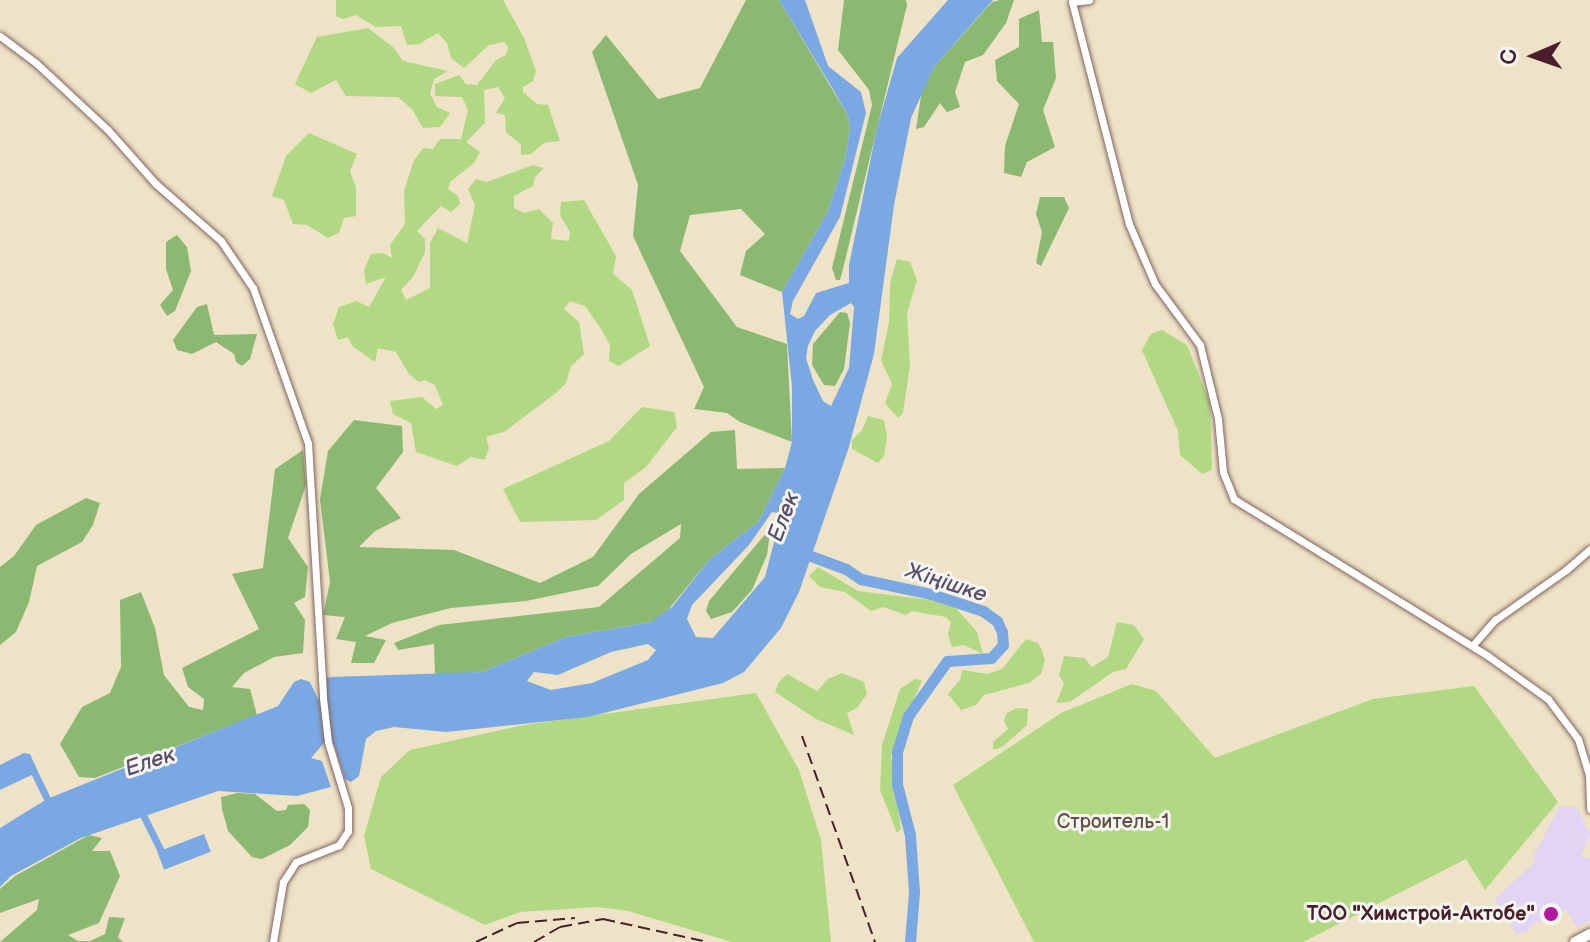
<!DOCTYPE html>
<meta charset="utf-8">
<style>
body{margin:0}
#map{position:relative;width:1590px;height:942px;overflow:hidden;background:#eee3c6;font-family:"Balsamiq Sans",sans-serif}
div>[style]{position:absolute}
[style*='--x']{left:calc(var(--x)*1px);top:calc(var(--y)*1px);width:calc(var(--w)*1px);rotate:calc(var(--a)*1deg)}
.built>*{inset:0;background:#e2d4f3}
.green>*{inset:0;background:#b1d983}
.forest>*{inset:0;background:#8cb971}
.water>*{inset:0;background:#79a8e3;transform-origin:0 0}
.canal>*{height:7px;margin:-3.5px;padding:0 3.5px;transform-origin:3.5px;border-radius:3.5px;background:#79a8e3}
.river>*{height:11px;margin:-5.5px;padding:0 5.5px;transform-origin:5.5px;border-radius:5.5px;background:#79a8e3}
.roads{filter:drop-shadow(0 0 2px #836461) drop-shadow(0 0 2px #836461)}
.minor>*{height:7px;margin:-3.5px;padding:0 3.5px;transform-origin:3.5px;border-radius:3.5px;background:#fff}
.highway>*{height:10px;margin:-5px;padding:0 5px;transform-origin:5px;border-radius:5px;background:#fff}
.rail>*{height:2px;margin-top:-1px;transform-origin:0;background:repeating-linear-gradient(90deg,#4a1f2b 0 12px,transparent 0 18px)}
.dots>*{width:22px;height:22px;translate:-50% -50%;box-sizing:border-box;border:4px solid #f6f6f2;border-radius:50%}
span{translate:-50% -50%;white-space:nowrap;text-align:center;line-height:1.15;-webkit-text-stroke:6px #f6f6f2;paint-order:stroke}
.park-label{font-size:20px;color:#644e41}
.poi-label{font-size:20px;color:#4a1f2b;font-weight:700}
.right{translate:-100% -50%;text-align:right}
.water-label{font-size:22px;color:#5a4f6b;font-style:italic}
.north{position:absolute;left:1494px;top:16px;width:80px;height:80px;-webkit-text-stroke:6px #f6f6f2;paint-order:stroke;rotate:268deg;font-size:22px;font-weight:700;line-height:32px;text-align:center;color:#4a1f2b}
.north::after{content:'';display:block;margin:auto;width:28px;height:36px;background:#4a1f2b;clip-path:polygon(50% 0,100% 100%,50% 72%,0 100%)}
</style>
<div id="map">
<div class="built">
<div style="clip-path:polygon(1560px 806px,1577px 807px,1590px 834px,1581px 857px,1590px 858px,1590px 921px,1577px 928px,1567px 910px,1529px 926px,1530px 930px,1517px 935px,1495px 899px,1536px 861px,1533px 857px)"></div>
</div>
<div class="green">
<div style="clip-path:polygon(336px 0,503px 0,524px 38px,536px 71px,533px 81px,523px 87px,523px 92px,537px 104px,548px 105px,560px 141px,544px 143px,531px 154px,521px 155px,521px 145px,506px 132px,505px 115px,496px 113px,505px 98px,498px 87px,484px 90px,485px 123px,466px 142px,480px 152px,474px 163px,450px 182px,448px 189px,458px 196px,460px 204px,451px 212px,441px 206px,417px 231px,425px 239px,425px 252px,413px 277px,401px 290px,406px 300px,430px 288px,430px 243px,438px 228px,467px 243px,475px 205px,468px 189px,476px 179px,487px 182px,533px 165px,544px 168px,535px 177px,533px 186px,514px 196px,514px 208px,524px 213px,539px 209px,553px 223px,551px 239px,569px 241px,570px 232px,560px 215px,561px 202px,584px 200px,616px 256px,613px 274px,632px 290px,650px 346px,619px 366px,609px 361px,610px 345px,601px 329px,585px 306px,570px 301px,564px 309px,579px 322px,584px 354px,571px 366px,566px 383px,556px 393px,504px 432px,486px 437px,489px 448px,485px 460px,471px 457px,457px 466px,416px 452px,411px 423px,393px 414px,390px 401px,422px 397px,436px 409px,443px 405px,435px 385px,425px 380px,419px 382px,409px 374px,396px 352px,378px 348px,375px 362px,352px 346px,348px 337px,338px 340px,333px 324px,339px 307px,356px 301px,369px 307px,386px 277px,366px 284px,364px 270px,371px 254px,383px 253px,392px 258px,390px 245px,405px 224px,404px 191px,414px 160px,423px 148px,433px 149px,440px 139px,461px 139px,468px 110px,462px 97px,435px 96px,435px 84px,459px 75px,466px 84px,477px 85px,496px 60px,506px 55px,508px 47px,504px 42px,489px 45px,464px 68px,451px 58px,447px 43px,438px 33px,419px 44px,407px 45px,401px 26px,376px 27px,356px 15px,343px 19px,336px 16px)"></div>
<div style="clip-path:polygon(368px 28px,393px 47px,403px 61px,448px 71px,434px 79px,430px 94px,437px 107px,450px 113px,440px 127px,423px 128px,412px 109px,398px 97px,346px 96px,336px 80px,311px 93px,295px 84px,317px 37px)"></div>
<div style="clip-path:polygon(309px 133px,357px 154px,350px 171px,356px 188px,356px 216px,344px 218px,339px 233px,328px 238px,307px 225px,293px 224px,284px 200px,272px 196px,286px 156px)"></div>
<div style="clip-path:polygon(897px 259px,910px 262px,917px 280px,907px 313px,910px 365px,903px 413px,898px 418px,885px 403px,892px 384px,881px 360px,889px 323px,890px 283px)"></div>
<div style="clip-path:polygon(1162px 330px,1187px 345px,1210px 403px,1212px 470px,1202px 474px,1180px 455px,1178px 431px,1142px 350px,1151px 334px)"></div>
<div style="clip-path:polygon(642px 407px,674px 412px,677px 427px,646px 467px,624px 483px,624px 500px,596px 520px,520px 522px,503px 489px,609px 441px)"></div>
<div style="clip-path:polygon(868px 416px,884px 420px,887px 437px,884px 456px,878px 463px,852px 449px,852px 440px,862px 430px)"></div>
<div style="clip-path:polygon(818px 567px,858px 591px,930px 600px,956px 608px,977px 632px,983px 654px,964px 645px,952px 647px,948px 634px,951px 622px,946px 617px,912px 611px,906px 615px,883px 607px,871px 611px,845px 592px,820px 587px,809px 576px)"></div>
<div style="clip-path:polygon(1117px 622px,1134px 625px,1144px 639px,1126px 669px,1113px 672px,1070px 702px,1056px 703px,1064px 684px,1059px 675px,1064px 656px,1084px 658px,1092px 667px,1108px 657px)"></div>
<div style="clip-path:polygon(1026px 639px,1038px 643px,1041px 648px,1045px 660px,1041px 674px,1029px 683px,984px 695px,976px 705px,961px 710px,948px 694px,960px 680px,962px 670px,988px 674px,1002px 669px)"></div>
<div style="clip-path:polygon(842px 673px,864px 682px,867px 694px,857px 708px,847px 713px,854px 735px,816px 719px,775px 692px,778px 683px,787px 674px,817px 691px,828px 679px)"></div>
<div style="clip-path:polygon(915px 679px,922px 680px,891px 756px,901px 829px,897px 833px,880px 790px,882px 745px,900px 689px)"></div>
<div style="clip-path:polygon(1132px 684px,1156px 691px,1215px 758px,1373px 699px,1474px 686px,1558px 802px,1485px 890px,1466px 859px,1303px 942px,1034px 942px,953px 785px,1061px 713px)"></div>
<div style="clip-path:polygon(756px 693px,799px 770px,821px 840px,831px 942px,732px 942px,628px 911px,598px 907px,520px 912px,485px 925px,371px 869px,364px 836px,381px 777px,410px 750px,524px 725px)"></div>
<div style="clip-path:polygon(1017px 708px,1028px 709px,1027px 725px,1002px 747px,993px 750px,993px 742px,1008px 729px,1004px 721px,1007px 713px)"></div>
</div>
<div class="forest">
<div style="clip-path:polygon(746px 0,779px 0,848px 116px,850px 130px,845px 159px,828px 211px,782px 292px,740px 275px,746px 251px,765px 234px,741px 209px,690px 215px,680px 251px,737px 327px,787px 344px,792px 442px,740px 422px,727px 413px,694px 409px,704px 387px,633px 236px,638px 185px,592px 52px,606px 35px,658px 99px,700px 88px)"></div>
<div style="clip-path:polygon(844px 0,906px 0,907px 5px,842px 273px,840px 280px,836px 280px,832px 268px,872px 105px,869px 90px,838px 50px)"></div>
<div style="clip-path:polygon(1000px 0,1014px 0,1006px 23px,983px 55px,965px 62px,955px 92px,960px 107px,947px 112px,940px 103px,924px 127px,916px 129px,922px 89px,934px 67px,992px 2px)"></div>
<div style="clip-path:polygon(1039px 10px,1042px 42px,1053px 42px,1056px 78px,1043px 110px,1055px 147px,1027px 162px,1021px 177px,1004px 173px,1005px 146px,1019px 104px,997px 81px,995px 60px,1019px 47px,1019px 19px)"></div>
<div style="clip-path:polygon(1040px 197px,1064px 197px,1069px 208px,1041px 266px,1036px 263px,1042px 232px,1036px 214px)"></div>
<div style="clip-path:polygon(177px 235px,187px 247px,191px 271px,175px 311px,167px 316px,160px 305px,173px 290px,166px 269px,166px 242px)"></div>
<div style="clip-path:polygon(207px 304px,214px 335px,257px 334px,250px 359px,242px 366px,236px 362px,234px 354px,216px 342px,192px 354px,177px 350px,173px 340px,197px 307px)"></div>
<div style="clip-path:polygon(840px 312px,847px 313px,850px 323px,844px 369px,835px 386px,824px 385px,812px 365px,813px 344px)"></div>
<div style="clip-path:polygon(354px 420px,402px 426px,403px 452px,376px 488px,401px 518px,375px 531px,359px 547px,454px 550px,540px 583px,593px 557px,639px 494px,711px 432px,735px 430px,737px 469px,785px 468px,759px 521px,709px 560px,664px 615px,651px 622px,566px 637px,482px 672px,435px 675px,434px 644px,398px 650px,394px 643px,439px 625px,599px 607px,680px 538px,681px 524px,631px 554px,598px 586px,526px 601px,451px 608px,392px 623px,365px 636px,386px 640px,374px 663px,351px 663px,356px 642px,336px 639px,345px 617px,323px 615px,330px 582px,320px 499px,328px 451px)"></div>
<div style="clip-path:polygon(303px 450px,306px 485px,288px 538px,308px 567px,305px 597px,294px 603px,305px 620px,303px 653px,274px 657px,244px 673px,232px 687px,250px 689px,257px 715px,95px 778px,79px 777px,60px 744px,82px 707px,110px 693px,121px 667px,120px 600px,141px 592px,155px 628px,164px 675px,189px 707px,203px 710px,204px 699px,188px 687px,182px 668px,259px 629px,232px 574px,263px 568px,275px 469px)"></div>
<div style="clip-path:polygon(86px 498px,100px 503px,93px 525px,82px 542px,37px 566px,29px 602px,16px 632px,0 645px,0 567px,14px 556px,36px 525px)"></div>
<div style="clip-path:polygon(767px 532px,770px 533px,767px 555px,752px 590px,732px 612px,711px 619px,706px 611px,709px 601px)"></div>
<div style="clip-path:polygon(237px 793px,255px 794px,277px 811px,286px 810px,288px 805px,304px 804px,310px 810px,308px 827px,290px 845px,262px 859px,252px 857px,228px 831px,222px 809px,221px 797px)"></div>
<div style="clip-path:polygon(89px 835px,102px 838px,92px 851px,110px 851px,120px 876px,99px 923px,68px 935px,78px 941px,90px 941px,105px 934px,109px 917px,125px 918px,118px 937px,123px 942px,0 942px,37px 910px,39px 899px,0 913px,0 889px,15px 876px)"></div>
</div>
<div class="water">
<div style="clip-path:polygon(evenodd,779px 0,805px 0,828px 66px,861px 92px,866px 113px,840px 217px,793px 301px,790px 314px,798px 319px,804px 316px,816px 293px,849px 283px,849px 265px,877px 128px,897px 58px,948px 0,993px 0,934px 67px,911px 118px,894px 205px,874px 354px,848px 450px,799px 592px,781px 628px,744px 672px,723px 683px,588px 717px,446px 732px,394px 727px,376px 731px,366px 739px,359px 776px,351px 782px,345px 779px,334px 745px,324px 743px,311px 758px,322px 761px,331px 787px,297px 796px,218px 791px,81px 838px,11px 876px,0 887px,0 828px,47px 799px,278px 706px,294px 682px,301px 679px,310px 682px,318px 699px,327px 696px,327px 678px,331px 677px,482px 672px,566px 637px,651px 622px,672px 607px,709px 560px,759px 521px,785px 468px,792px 442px,792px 387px,782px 292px,828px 211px,845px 159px,850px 130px,848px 116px,834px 91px,779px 0,851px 303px,854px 307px,849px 368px,831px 406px,823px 401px,813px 380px,806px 358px,808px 346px,815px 331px,830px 315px,851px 303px,779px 0,772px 512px,777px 513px,779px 523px,765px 577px,713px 638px,696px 637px,687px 619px,692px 605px,749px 545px,772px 512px,779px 0,648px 644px,656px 650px,648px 660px,592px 683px,551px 690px,527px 681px,534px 672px,558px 675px,611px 652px,648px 644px)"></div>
<div style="clip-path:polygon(24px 753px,30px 754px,38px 772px,0 790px,0 765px)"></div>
<div style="left:204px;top:834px;width:19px;height:50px;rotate:69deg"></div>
</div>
<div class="canal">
<div style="--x:32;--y:768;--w:43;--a:64"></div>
<div style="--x:140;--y:809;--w:56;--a:63.4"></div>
</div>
<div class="river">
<div style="--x:800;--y:552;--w:49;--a:20.3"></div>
<div style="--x:846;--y:569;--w:18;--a:34"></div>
<div style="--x:861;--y:579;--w:72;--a:12.1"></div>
<div style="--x:931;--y:594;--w:55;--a:18.1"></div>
<div style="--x:983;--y:611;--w:17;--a:36"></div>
<div style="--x:997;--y:621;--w:12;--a:66"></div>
<div style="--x:1002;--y:632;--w:13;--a:86"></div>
<div style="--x:1003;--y:645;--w:18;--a:133"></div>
<div style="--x:991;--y:658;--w:44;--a:176.1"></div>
<div style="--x:947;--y:661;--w:67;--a:125.3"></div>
<div style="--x:908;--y:716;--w:37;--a:107"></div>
<div style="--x:897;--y:751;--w:33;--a:90"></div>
<div style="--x:897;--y:784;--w:53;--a:75.7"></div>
<div style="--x:910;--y:835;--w:57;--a:86"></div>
<div style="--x:914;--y:892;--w:50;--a:94.6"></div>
</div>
<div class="roads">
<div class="minor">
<div style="--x:1089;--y:0;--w:17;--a:173"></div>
<div style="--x:1072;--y:2;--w:229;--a:75.6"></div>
<div style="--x:1129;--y:224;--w:65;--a:66.6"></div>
<div style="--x:1155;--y:284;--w:76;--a:53.6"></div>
<div style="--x:1200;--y:345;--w:76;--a:76.3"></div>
<div style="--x:1218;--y:419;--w:53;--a:84.6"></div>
<div style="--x:1223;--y:472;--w:29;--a:68"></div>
<div style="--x:1234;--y:499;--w:299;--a:31.7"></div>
<div style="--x:1488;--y:656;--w:74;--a:35.6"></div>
<div style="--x:1548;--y:699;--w:50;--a:53.1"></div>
<div style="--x:1578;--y:739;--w:37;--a:73"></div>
<div style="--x:1589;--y:774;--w:35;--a:88"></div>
<div style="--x:0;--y:36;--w:45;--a:36.9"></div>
<div style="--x:36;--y:63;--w:98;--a:42.9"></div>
<div style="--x:108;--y:130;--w:72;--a:48.4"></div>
<div style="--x:156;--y:184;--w:86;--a:41.2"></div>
<div style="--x:221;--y:241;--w:57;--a:55.8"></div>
<div style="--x:253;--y:288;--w:164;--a:70.5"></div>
<div style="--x:308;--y:443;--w:255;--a:86.6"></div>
<div style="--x:323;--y:698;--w:44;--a:83.5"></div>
<div style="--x:328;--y:742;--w:69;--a:73.1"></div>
<div style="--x:348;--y:808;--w:23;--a:90"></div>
<div style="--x:348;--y:831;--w:17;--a:123"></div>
<div style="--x:339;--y:845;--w:46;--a:158.4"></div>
<div style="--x:296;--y:862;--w:24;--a:123"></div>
<div style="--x:283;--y:882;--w:61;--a:99.5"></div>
<div style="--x:1472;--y:646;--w:35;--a:-49"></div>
<div style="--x:1495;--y:620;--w:87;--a:-35.2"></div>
<div style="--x:1566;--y:570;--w:32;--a:-41"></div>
</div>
<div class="highway">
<div style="--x:1575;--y:942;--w:17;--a:-28"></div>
</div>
</div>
<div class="rail">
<div style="--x:802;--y:736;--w:219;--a:70.5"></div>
<div style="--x:476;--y:942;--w:45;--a:-24.9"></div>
<div style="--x:517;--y:923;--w:58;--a:-4.9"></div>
<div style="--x:534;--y:942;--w:30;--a:-30"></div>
<div style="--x:560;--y:927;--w:44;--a:-10.5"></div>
<div style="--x:603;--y:919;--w:107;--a:12.4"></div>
</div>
<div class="dots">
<div style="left:1551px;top:914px;background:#b5179e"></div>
</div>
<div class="park-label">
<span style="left:1113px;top:822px">Строитель-1</span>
</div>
<div class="poi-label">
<span class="right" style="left:1535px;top:914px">ТОО "Химстрой-Актобе"</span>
</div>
<div class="water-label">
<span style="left:784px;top:517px;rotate:-69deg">Елек</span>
<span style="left:946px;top:583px;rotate:18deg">Жіңішке</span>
<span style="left:150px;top:762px;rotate:-18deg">Елек</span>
</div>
<div class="north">С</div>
</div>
